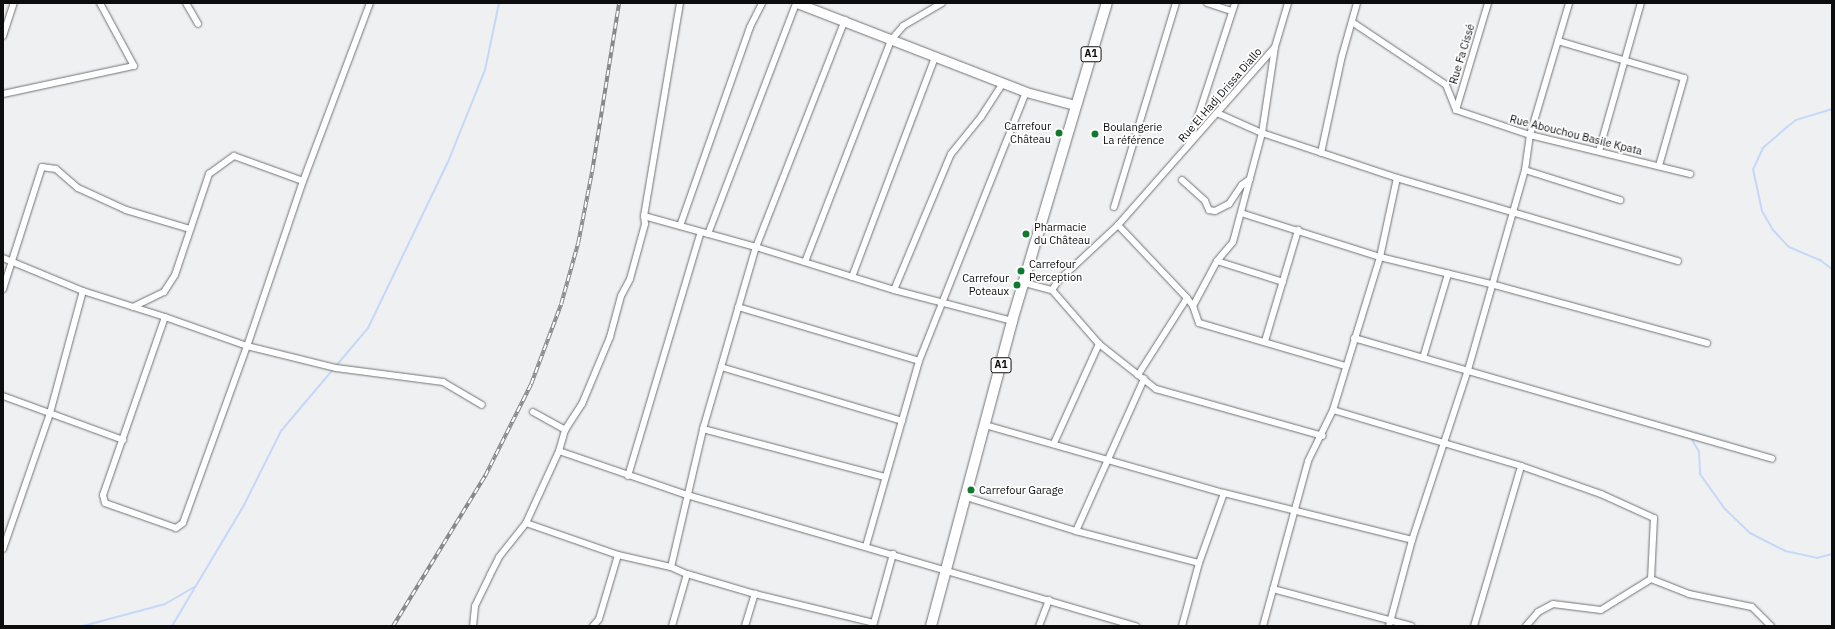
<!DOCTYPE html>
<meta charset="utf-8">
<style>
body{margin:0}
#map{position:relative;width:1835px;height:629px;overflow:hidden;background:#eff0f2;font-family:"IBM Plex Sans",sans-serif}
div>[style]{position:absolute}
[style*='--x']{left:calc(var(--x)*1px);top:calc(var(--y)*1px);width:calc(var(--w)*1px);rotate:calc(var(--a)*1deg)}
.stream>*{height:2px;margin:-1px;padding:0 1px;transform-origin:1px;border-radius:1px;background:#c5d8f8}
.roads{filter:drop-shadow(0 0 1px #717274) drop-shadow(0 0 1px #717274)}
.street>*{height:6px;margin:-3px;padding:0 3px;transform-origin:3px;border-radius:3px;background:#fff}
.secondary>*{height:9px;margin:-4.5px;padding:0 4.5px;transform-origin:4.5px;border-radius:4.5px;background:#fff}
.primary>*{height:10px;margin:-5px;padding:0 5px;transform-origin:5px;border-radius:5px;background:#fff}
.rail>*{height:3.5px;margin-top:-1.75px;transform-origin:0;background:repeating-linear-gradient(90deg,#fff 0 6px,#88898a 0 12px);box-sizing:border-box;border-block:1px solid #88898a}
.dots>*{width:11px;height:11px;translate:-50% -50%;box-sizing:border-box;border:2px solid #fff;border-radius:50%}
span{translate:-50% -50%;white-space:nowrap;text-align:center;line-height:1.15;-webkit-text-stroke:3.5px #fff;paint-order:stroke}
.shield-label span{padding:1px 3px;background:#fff;border:1px solid;border-radius:3px;-webkit-text-stroke-width:0}
.shield-label{font-size:10px;color:#0d0d0e;font-weight:700}
.street-label{font-size:11px;color:#0d0d0e}
.poi-label{font-size:11px;color:#0d0d0e}
.right{translate:-100% -50%;text-align:right}
.left{translate:0 -50%;text-align:left}
.frame{position:absolute;inset:0;border:4px solid #0d0d0e;pointer-events:none}
</style>
<div id="map">
<div class="stream">
<div style="--x:1832;--y:109;--w:38;--a:163"></div>
<div style="--x:1796;--y:120;--w:11;--a:142"></div>
<div style="--x:1787;--y:127;--w:32;--a:139"></div>
<div style="--x:1763;--y:148;--w:23;--a:115"></div>
<div style="--x:1753;--y:169;--w:43;--a:77.9"></div>
<div style="--x:1762;--y:211;--w:22;--a:60"></div>
<div style="--x:1773;--y:230;--w:23;--a:47"></div>
<div style="--x:1789;--y:247;--w:34;--a:23"></div>
<div style="--x:1820;--y:260;--w:15;--a:37"></div>
<div style="--x:1359;--y:336;--w:19;--a:18"></div>
<div style="--x:1691;--y:438;--w:16;--a:60"></div>
<div style="--x:1699;--y:452;--w:22;--a:87"></div>
<div style="--x:1700;--y:474;--w:43;--a:54.5"></div>
<div style="--x:1725;--y:509;--w:35;--a:44"></div>
<div style="--x:1750;--y:533;--w:39;--a:27"></div>
<div style="--x:1785;--y:551;--w:33;--a:12"></div>
<div style="--x:1817;--y:558;--w:16;--a:-15"></div>
<div style="--x:83;--y:626;--w:85;--a:-15"></div>
<div style="--x:165;--y:604;--w:34;--a:-30"></div>
<div style="--x:172;--y:626;--w:141;--a:-59.2"></div>
<div style="--x:244;--y:505;--w:83;--a:-63.4"></div>
<div style="--x:281;--y:431;--w:135;--a:-49.8"></div>
<div style="--x:368;--y:328;--w:184;--a:-64.3"></div>
<div style="--x:448;--y:162;--w:99;--a:-68.1"></div>
<div style="--x:485;--y:70;--w:68;--a:-78.2"></div>
</div>
<div class="roads">
<div class="street">
<div style="--x:186;--y:3;--w:24;--a:60"></div>
<div style="--x:370;--y:3;--w:190;--a:110.6"></div>
<div style="--x:303;--y:181;--w:174;--a:108.7"></div>
<div style="--x:247;--y:346;--w:92;--a:13.9"></div>
<div style="--x:336;--y:368;--w:108;--a:7.5"></div>
<div style="--x:443;--y:382;--w:45;--a:30.5"></div>
<div style="--x:1207;--y:3;--w:26;--a:18"></div>
<div style="--x:1352;--y:22;--w:113;--a:33.8"></div>
<div style="--x:1446;--y:85;--w:27;--a:68"></div>
<div style="--x:1456;--y:110;--w:78;--a:18.7"></div>
<div style="--x:1530;--y:135;--w:165;--a:13.7"></div>
<div style="--x:3;--y:36;--w:35;--a:-72"></div>
<div style="--x:1558;--y:41;--w:131;--a:16.4"></div>
<div style="--x:1684;--y:78;--w:91;--a:105.9"></div>
<div style="--x:3;--y:94;--w:134;--a:-12.1"></div>
<div style="--x:134;--y:66;--w:72;--a:-118.4"></div>
<div style="--x:1456;--y:110;--w:112;--a:-73.3"></div>
<div style="--x:1217;--y:113;--w:49;--a:24"></div>
<div style="--x:1262;--y:133;--w:142;--a:18.4"></div>
<div style="--x:1397;--y:178;--w:293;--a:16.5"></div>
<div style="--x:1189;--y:144;--w:148;--a:-71.9"></div>
<div style="--x:1599;--y:151;--w:154;--a:-74.2"></div>
<div style="--x:1321;--y:153;--w:99;--a:-77.8"></div>
<div style="--x:1342;--y:56;--w:55;--a:-74.2"></div>
<div style="--x:1525;--y:170;--w:100;--a:17.5"></div>
<div style="--x:1182;--y:180;--w:31;--a:42"></div>
<div style="--x:1205;--y:201;--w:10;--a:66"></div>
<div style="--x:1209;--y:210;--w:6;--a:9"></div>
<div style="--x:1215;--y:211;--w:16;--a:-27"></div>
<div style="--x:1229;--y:204;--w:23;--a:-56"></div>
<div style="--x:1242;--y:185;--w:10;--a:-37"></div>
<div style="--x:1114;--y:207;--w:213;--a:-73.1"></div>
<div style="--x:1241;--y:213;--w:146;--a:17.6"></div>
<div style="--x:1380;--y:257;--w:114;--a:13.7"></div>
<div style="--x:1491;--y:284;--w:224;--a:15.3"></div>
<div style="--x:644;--y:216;--w:116;--a:15.5"></div>
<div style="--x:756;--y:247;--w:145;--a:17.3"></div>
<div style="--x:894;--y:290;--w:122;--a:14.7"></div>
<div style="--x:1118;--y:225;--w:100;--a:46.6"></div>
<div style="--x:1187;--y:298;--w:10;--a:53"></div>
<div style="--x:1193;--y:306;--w:18;--a:71"></div>
<div style="--x:1199;--y:323;--w:152;--a:16.4"></div>
<div style="--x:680;--y:226;--w:211;--a:-70.6"></div>
<div style="--x:750;--y:27;--w:27;--a:-63"></div>
<div style="--x:708;--y:234;--w:247;--a:-69.1"></div>
<div style="--x:3;--y:258;--w:87;--a:22.4"></div>
<div style="--x:83;--y:291;--w:86;--a:17.6"></div>
<div style="--x:165;--y:317;--w:87;--a:19.5"></div>
<div style="--x:247;--y:346;--w:188;--a:109.9"></div>
<div style="--x:183;--y:523;--w:9;--a:144"></div>
<div style="--x:176;--y:528;--w:75;--a:-160.6"></div>
<div style="--x:105;--y:503;--w:8;--a:-104"></div>
<div style="--x:103;--y:495;--w:188;--a:-70.8"></div>
<div style="--x:1217;--y:261;--w:69;--a:17.7"></div>
<div style="--x:805;--y:262;--w:238;--a:-68.8"></div>
<div style="--x:891;--y:40;--w:18;--a:-49"></div>
<div style="--x:903;--y:26;--w:45;--a:-30.5"></div>
<div style="--x:852;--y:277;--w:235;--a:-69.3"></div>
<div style="--x:1025;--y:283;--w:28;--a:15"></div>
<div style="--x:1052;--y:290;--w:11;--a:-56"></div>
<div style="--x:1058;--y:281;--w:82;--a:-43"></div>
<div style="--x:1118;--y:225;--w:237;--a:-48.6"></div>
<div style="--x:1275;--y:47;--w:46;--a:-73.5"></div>
<div style="--x:3;--y:289;--w:128;--a:-72.3"></div>
<div style="--x:42;--y:167;--w:14;--a:8"></div>
<div style="--x:56;--y:169;--w:29;--a:41"></div>
<div style="--x:78;--y:188;--w:53;--a:24.6"></div>
<div style="--x:126;--y:210;--w:67;--a:16.5"></div>
<div style="--x:894;--y:290;--w:147;--a:-67.3"></div>
<div style="--x:951;--y:154;--w:48;--a:-51"></div>
<div style="--x:981;--y:117;--w:40;--a:-57.1"></div>
<div style="--x:1052;--y:290;--w:72;--a:49"></div>
<div style="--x:1099;--y:344;--w:73;--a:38.3"></div>
<div style="--x:1156;--y:389;--w:173;--a:15.7"></div>
<div style="--x:1193;--y:306;--w:51;--a:-61.9"></div>
<div style="--x:1217;--y:261;--w:25;--a:-50"></div>
<div style="--x:1233;--y:242;--w:113;--a:-75.1"></div>
<div style="--x:1262;--y:133;--w:87;--a:-81.4"></div>
<div style="--x:133;--y:307;--w:34;--a:-26"></div>
<div style="--x:164;--y:292;--w:20;--a:-57"></div>
<div style="--x:175;--y:275;--w:107;--a:-71.4"></div>
<div style="--x:209;--y:174;--w:31;--a:-36"></div>
<div style="--x:234;--y:156;--w:73;--a:19.9"></div>
<div style="--x:738;--y:307;--w:189;--a:16.6"></div>
<div style="--x:1354;--y:338;--w:435;--a:16.1"></div>
<div style="--x:1265;--y:341;--w:116;--a:-73.4"></div>
<div style="--x:1423;--y:358;--w:88;--a:-73.4"></div>
<div style="--x:721;--y:367;--w:189;--a:16.6"></div>
<div style="--x:1138;--y:375;--w:91;--a:-57.5"></div>
<div style="--x:3;--y:396;--w:128;--a:20.1"></div>
<div style="--x:1333;--y:410;--w:196;--a:16.6"></div>
<div style="--x:1521;--y:466;--w:85;--a:19.3"></div>
<div style="--x:1601;--y:494;--w:58;--a:24.4"></div>
<div style="--x:1654;--y:518;--w:61;--a:92.8"></div>
<div style="--x:533;--y:412;--w:37;--a:29"></div>
<div style="--x:985;--y:425;--w:248;--a:15.9"></div>
<div style="--x:1224;--y:493;--w:194;--a:14"></div>
<div style="--x:703;--y:429;--w:188;--a:14.8"></div>
<div style="--x:1054;--y:443;--w:109;--a:-65.6"></div>
<div style="--x:559;--y:451;--w:135;--a:19"></div>
<div style="--x:687;--y:495;--w:468;--a:16.3"></div>
<div style="--x:628;--y:476;--w:252;--a:-73.4"></div>
<div style="--x:966;--y:497;--w:115;--a:17.2"></div>
<div style="--x:1076;--y:531;--w:127;--a:14.6"></div>
<div style="--x:526;--y:523;--w:97;--a:19.2"></div>
<div style="--x:618;--y:555;--w:54;--a:12.8"></div>
<div style="--x:671;--y:567;--w:17;--a:24"></div>
<div style="--x:687;--y:574;--w:71;--a:16.4"></div>
<div style="--x:755;--y:594;--w:122;--a:13.7"></div>
<div style="--x:1076;--y:531;--w:167;--a:-65.9"></div>
<div style="--x:866;--y:546;--w:192;--a:-74"></div>
<div style="--x:919;--y:361;--w:289;--a:-68.3"></div>
<div style="--x:3;--y:549;--w:144;--a:-70.9"></div>
<div style="--x:50;--y:413;--w:126;--a:-74.9"></div>
<div style="--x:671;--y:567;--w:142;--a:-76.9"></div>
<div style="--x:703;--y:429;--w:190;--a:-73.8"></div>
<div style="--x:756;--y:247;--w:244;--a:-68.6"></div>
<div style="--x:1273;--y:589;--w:143;--a:15"></div>
<div style="--x:473;--y:626;--w:20;--a:-84"></div>
<div style="--x:475;--y:606;--w:34;--a:-64"></div>
<div style="--x:490;--y:575;--w:20;--a:-63"></div>
<div style="--x:499;--y:557;--w:43;--a:-51.5"></div>
<div style="--x:526;--y:523;--w:79;--a:-65.4"></div>
<div style="--x:559;--y:451;--w:22;--a:-74"></div>
<div style="--x:565;--y:430;--w:31;--a:-57"></div>
<div style="--x:582;--y:404;--w:73;--a:-67.3"></div>
<div style="--x:610;--y:337;--w:42;--a:-75"></div>
<div style="--x:621;--y:296;--w:19;--a:-62"></div>
<div style="--x:630;--y:279;--w:57;--a:-74.7"></div>
<div style="--x:645;--y:224;--w:8;--a:-97"></div>
<div style="--x:644;--y:216;--w:216;--a:-80.4"></div>
<div style="--x:593;--y:626;--w:9;--a:-49"></div>
<div style="--x:599;--y:619;--w:67;--a:-73.5"></div>
<div style="--x:672;--y:626;--w:54;--a:-73.9"></div>
<div style="--x:745;--y:626;--w:34;--a:-73"></div>
<div style="--x:873;--y:626;--w:75;--a:-74.5"></div>
<div style="--x:1039;--y:626;--w:28;--a:-69"></div>
<div style="--x:1182;--y:626;--w:65;--a:-74.9"></div>
<div style="--x:1199;--y:563;--w:74;--a:-70.3"></div>
<div style="--x:1263;--y:626;--w:171;--a:-74.7"></div>
<div style="--x:1308;--y:461;--w:57;--a:-63.9"></div>
<div style="--x:1333;--y:410;--w:160;--a:-72.9"></div>
<div style="--x:1380;--y:257;--w:81;--a:-77.9"></div>
<div style="--x:1389;--y:626;--w:89;--a:-75"></div>
<div style="--x:1412;--y:540;--w:179;--a:-71.8"></div>
<div style="--x:1468;--y:370;--w:208;--a:-74.1"></div>
<div style="--x:1525;--y:170;--w:35;--a:-82"></div>
<div style="--x:1530;--y:135;--w:138;--a:-73.5"></div>
<div style="--x:1474;--y:626;--w:167;--a:-73.6"></div>
<div style="--x:1526;--y:626;--w:18;--a:-49"></div>
<div style="--x:1538;--y:612;--w:17;--a:-28"></div>
<div style="--x:1553;--y:604;--w:48;--a:7.1"></div>
<div style="--x:1601;--y:610;--w:59;--a:-31.8"></div>
<div style="--x:1651;--y:579;--w:41;--a:21.5"></div>
<div style="--x:1689;--y:594;--w:64;--a:11.7"></div>
<div style="--x:1752;--y:607;--w:27;--a:45"></div>
</div>
<div class="secondary">
<div style="--x:797;--y:3;--w:246;--a:21.2"></div>
<div style="--x:1026;--y:92;--w:51;--a:14.9"></div>
</div>
<div class="primary">
<div style="--x:931;--y:626;--w:316;--a:-75.1"></div>
<div style="--x:1012;--y:321;--w:332;--a:-73.4"></div>
</div>
</div>
<div class="rail">
<div style="--x:393;--y:626;--w:176;--a:-58.5"></div>
<div style="--x:485;--y:476;--w:103;--a:-63.4"></div>
<div style="--x:531;--y:384;--w:85;--a:-69.4"></div>
<div style="--x:561;--y:304;--w:63;--a:-74.4"></div>
<div style="--x:578;--y:243;--w:73;--a:-79"></div>
<div style="--x:592;--y:171;--w:170;--a:-80.9"></div>
</div>
<div class="dots">
<div style="left:1059px;top:133px;background:#107b2f"></div>
<div style="left:1095px;top:134px;background:#107b2f"></div>
<div style="left:1026px;top:234px;background:#107b2f"></div>
<div style="left:1021px;top:271px;background:#107b2f"></div>
<div style="left:1017px;top:285px;background:#107b2f"></div>
<div style="left:971px;top:490px;background:#107b2f"></div>
</div>
<div class="shield-label">
<span style="left:1091px;top:54px">A1</span>
<span style="left:1001px;top:365px">A1</span>
</div>
<div class="street-label">
<span style="left:1462px;top:54px;rotate:-73deg">Rue Fa Cissé</span>
<span style="left:1220px;top:95px;rotate:-49deg">Rue El Hadj Drissa Diallo</span>
<span style="left:1576px;top:135px;rotate:14deg">Rue Abouchou Basile Kpata</span>
</div>
<div class="poi-label">
<span class="right" style="left:1051px;top:133px">Carrefour<br>Château</span>
<span class="left" style="left:1103px;top:134px">Boulangerie<br>La référence</span>
<span class="left" style="left:1034px;top:234px">Pharmacie<br>du Château</span>
<span class="left" style="left:1029px;top:271px">Carrefour<br>Perception</span>
<span class="right" style="left:1009px;top:285px">Carrefour<br>Poteaux</span>
<span class="left" style="left:979px;top:490px">Carrefour Garage</span>
</div>
<div class="frame"></div>
</div>
